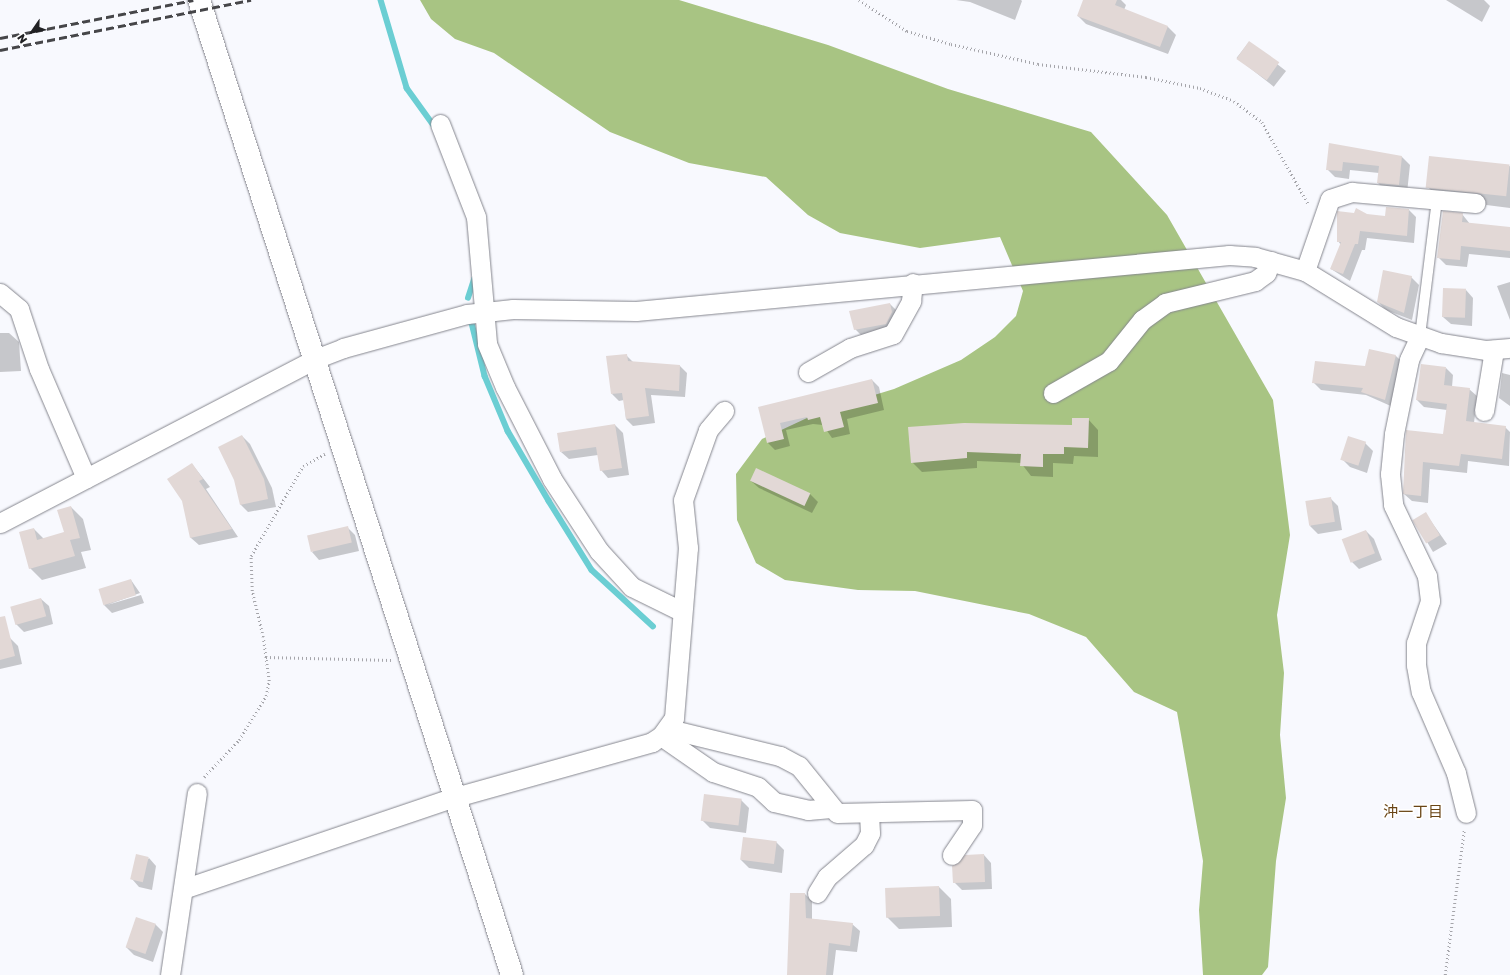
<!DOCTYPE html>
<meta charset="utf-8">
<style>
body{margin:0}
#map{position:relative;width:1510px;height:975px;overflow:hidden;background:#f8f9fe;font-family:"Golos Text","Noto Sans JP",sans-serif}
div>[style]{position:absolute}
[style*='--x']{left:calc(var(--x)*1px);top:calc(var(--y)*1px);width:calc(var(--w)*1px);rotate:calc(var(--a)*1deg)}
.forest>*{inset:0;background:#a8c483}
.shadow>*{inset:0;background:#0003;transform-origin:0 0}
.stream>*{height:5.5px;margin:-2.75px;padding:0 2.75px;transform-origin:2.75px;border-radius:2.75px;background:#6bced3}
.building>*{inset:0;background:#e2d8d6;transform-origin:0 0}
.path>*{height:2.5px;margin-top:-1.25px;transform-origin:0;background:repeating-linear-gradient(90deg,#a5a5aa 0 1px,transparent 0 4px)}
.roads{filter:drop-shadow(0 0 1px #85868e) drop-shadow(0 0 1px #85868e)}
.lane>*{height:10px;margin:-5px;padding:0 5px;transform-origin:5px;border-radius:5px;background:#fff}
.street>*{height:19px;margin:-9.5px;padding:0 9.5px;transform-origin:9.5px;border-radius:9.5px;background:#fff}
.secondary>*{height:22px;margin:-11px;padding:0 11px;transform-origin:11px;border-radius:11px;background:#fff}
.rail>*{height:3px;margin-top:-1.5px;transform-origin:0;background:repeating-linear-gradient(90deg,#464649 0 8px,transparent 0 12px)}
span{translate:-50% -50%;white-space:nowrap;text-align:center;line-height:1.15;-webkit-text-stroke:3.5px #fff;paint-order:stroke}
.neighbourhood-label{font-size:15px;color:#6a4515}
.north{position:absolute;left:12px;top:12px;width:40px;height:40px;-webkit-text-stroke:3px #fff;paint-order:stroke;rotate:236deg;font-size:11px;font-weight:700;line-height:16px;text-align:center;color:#212124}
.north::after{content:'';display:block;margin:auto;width:14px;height:18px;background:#212124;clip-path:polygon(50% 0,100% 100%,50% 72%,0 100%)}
</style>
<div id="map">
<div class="forest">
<div style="clip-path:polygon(420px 0,679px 0,828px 45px,948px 89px,1091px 132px,1167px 215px,1273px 400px,1290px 535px,1277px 615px,1284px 673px,1280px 735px,1286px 798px,1276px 861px,1268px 967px,1262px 975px,1203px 975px,1199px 910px,1203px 861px,1177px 712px,1134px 692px,1086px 637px,1029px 614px,915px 591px,858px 590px,785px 580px,756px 563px,737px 520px,736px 474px,762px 439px,822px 411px,894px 389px,961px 360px,995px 337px,1016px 316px,1023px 291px,1000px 237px,920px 248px,840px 233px,808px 215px,766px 177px,689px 163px,610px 132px,494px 53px,455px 39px,431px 19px)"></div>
</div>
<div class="shadow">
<div style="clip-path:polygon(956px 0,1021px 0,1022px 1px,1015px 20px,970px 2px)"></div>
<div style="clip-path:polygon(1084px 0,1121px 0,1126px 5px,1124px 10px,1168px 27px,1176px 35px,1168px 54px,1086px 24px,1078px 16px)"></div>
<div style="clip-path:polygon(1446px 0,1484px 0,1490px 6px,1482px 22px)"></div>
<div style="left:1249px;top:42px;width:47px;height:20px;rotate:38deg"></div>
<div style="clip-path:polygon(1330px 144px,1402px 157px,1410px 165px,1407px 193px,1386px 191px,1378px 183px,1379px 173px,1350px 170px,1349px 179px,1335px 177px,1327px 169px)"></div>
<div style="clip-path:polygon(1510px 166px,1510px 208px,1439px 199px,1428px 187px)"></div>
<div style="clip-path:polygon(1409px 210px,1416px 217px,1414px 243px,1367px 238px,1365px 250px,1362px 250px,1350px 281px,1331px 269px,1341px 245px,1338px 241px,1366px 215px,1386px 217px)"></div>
<div style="clip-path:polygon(1462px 214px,1470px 224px,1510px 228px,1510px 258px,1469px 254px,1467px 267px,1446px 265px,1438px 257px)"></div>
<div style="clip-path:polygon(1411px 277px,1419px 285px,1412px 320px,1386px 310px,1378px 302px)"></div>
<div style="clip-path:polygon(1510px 282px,1510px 320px,1497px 286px)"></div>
<div style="clip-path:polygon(1466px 290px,1473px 298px,1472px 326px,1451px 324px,1443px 317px)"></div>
<div style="clip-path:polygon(890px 304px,896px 310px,892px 330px,861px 335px,855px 329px)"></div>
<div style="clip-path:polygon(0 333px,9px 333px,19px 342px,21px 371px,0 372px)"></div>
<div style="clip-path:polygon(1370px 350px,1396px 356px,1404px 364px,1393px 407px,1366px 395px,1321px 390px,1313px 382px,1366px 368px)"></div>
<div style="clip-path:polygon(626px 355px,633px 362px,680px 366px,687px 373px,685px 397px,651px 395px,655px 423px,633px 426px,626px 419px,624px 400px,619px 401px,612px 394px)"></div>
<div style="clip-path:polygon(1446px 368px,1453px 375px,1452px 387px,1469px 389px,1477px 396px,1474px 423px,1505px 427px,1510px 432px,1509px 466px,1468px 461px,1467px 473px,1430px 469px,1428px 503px,1412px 501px,1404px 494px,1407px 431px,1444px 435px,1447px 410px,1424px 407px,1417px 400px)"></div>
<div style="clip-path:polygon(1502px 373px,1510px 375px,1510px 406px,1499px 398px)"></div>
<div style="clip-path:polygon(872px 380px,879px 387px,884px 410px,847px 419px,850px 434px,832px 438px,823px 425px,813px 424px,786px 430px,790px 446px,775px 450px,768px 443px,759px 408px)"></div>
<div style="clip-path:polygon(1088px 419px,1098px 430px,1098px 457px,1074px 456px,1073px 464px,1053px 463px,1053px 477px,1031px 476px,1021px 463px,977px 461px,977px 468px,922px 472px,912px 462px,1073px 426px)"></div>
<div style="clip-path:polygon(615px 425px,623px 433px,629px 475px,608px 478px,601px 470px,598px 455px,569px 459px,561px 452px)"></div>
<div style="clip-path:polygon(242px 436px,250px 444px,272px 488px,276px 507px,248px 512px,241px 505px)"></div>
<div style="clip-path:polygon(1365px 443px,1373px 451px,1367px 473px,1350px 467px,1342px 459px)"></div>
<div style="clip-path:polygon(192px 464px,210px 487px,206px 489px,238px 537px,199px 545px,191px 538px)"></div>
<div style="clip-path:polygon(756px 469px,810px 494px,818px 502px,812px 513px,759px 488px,751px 481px)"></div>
<div style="clip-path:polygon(1330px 498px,1338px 506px,1342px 530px,1318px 534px,1310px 526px)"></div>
<div style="clip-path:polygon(71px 507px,83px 519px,91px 550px,81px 552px,86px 568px,42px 580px,30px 568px,34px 529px,44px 539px,65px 533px)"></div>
<div style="clip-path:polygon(1426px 514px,1447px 544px,1433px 552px,1414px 520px)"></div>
<div style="clip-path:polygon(347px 527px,355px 535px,359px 551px,319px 560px,312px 552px)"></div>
<div style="clip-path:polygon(1366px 531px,1374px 539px,1382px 560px,1359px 569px,1351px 561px)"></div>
<div style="clip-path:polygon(131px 580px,140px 593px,107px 605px,141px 595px,144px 603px,112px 613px,104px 605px)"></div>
<div style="clip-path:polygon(41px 599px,49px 606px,53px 624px,24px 632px,16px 624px)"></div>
<div style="clip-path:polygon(10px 638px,18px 646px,22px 664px,0 669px,0 640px)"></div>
<div style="clip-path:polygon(741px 800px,749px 808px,746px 833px,710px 828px,702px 820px)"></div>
<div style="clip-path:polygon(744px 838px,776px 842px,784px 850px,782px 873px,749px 868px,741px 860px)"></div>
<div style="clip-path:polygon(984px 855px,991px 863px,992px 889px,962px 890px,954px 882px)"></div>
<div style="clip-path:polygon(149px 858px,156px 866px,152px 890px,139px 887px,132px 879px)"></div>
<div style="clip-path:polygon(939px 887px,951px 899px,952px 927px,899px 929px,887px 917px)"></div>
<div style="clip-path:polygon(805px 894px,812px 901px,812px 919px,852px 924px,860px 931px,857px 952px,836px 950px,833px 975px,788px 975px)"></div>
<div style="clip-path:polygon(155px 924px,163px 932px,153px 962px,134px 955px,126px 947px)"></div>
</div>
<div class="stream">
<div style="--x:381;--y:0;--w:92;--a:73.5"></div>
<div style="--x:407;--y:88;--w:48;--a:54.3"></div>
<div style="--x:468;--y:298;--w:20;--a:-72"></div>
<div style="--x:472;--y:323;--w:55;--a:76.2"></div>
<div style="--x:485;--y:376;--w:60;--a:67.3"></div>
<div style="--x:508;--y:431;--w:81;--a:59.6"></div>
<div style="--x:549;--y:501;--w:81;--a:58.1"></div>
<div style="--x:592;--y:570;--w:83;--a:42.6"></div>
</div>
<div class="building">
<div style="clip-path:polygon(1083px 0,1117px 0,1115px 5px,1168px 26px,1160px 47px,1077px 16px)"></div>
<div style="left:1249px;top:41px;width:37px;height:22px;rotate:35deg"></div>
<div style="clip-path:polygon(1329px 143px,1402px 156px,1399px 185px,1377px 183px,1379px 166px,1343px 162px,1342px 171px,1326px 170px)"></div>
<div style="left:1429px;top:156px;width:81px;height:32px;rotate:6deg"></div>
<div style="clip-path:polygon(1386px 207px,1409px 209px,1407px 236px,1360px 231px,1358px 244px,1355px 244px,1343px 274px,1330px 269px,1341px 242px,1337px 242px,1337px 211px,1354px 213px,1356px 208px,1367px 214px,1385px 216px)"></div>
<div style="clip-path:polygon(1443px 211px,1463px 213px,1462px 222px,1510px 227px,1510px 251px,1461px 246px,1460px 260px,1437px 258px)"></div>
<div style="clip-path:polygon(1383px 270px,1412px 276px,1404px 313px,1377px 302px)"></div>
<div style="left:1443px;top:288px;width:23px;height:29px;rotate:2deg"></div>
<div style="clip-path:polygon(890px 303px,892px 312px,886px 324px,854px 330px,849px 311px)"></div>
<div style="clip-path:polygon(1369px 349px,1396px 355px,1385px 400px,1361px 392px,1363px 388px,1312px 383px,1315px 361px,1365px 366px)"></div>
<div style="clip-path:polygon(627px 354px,628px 361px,680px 365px,679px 391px,645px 388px,649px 416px,626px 419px,622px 393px,611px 394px,606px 356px)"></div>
<div style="clip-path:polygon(1421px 364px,1446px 367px,1444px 385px,1470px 388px,1466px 421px,1506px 426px,1502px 459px,1461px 454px,1459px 466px,1423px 462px,1421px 496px,1403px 494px,1406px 430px,1443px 434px,1447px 404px,1416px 400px)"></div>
<div style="clip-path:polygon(872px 379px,878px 403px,840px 412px,844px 427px,824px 432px,820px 417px,808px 420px,807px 417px,780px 423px,784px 439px,767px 443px,758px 407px)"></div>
<div style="clip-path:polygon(1072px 418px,1089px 418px,1088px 448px,1064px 447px,1064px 454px,1043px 454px,1043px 467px,1020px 466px,1021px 454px,967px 452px,967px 458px,911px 463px,908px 427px,964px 423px,1072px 425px)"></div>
<div style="clip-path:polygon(615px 424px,622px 468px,600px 471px,596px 447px,560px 452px,557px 433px)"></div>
<div style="clip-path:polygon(242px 435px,264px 479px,268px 499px,240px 505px,234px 480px,218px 447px)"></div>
<div style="left:1348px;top:436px;width:19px;height:25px;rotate:18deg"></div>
<div style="clip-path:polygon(192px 463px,203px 479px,199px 481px,232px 529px,190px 538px,182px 501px,167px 479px)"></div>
<div style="left:756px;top:468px;width:60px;height:14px;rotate:25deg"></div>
<div style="left:1331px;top:497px;width:25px;height:26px;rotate:81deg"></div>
<div style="clip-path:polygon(71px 506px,80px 538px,70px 540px,75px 556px,29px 569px,19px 532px,34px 528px,37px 540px,64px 532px,57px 510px)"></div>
<div style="left:1426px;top:512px;width:27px;height:16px;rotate:59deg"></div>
<div style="left:348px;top:526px;width:17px;height:42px;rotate:77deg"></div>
<div style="left:1366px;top:530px;width:25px;height:26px;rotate:69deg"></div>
<div style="left:131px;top:579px;width:17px;height:34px;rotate:73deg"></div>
<div style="left:41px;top:598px;width:19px;height:32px;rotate:74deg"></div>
<div style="clip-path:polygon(5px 616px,15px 656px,0 660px,0 617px)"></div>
<div style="left:704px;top:794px;width:38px;height:27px;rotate:7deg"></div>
<div style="left:743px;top:837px;width:34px;height:23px;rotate:7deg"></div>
<div style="left:136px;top:854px;width:13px;height:26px;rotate:13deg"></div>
<div style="clip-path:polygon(984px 854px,985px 882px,953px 883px,952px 866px,965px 855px)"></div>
<div style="left:939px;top:886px;width:30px;height:54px;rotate:88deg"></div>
<div style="clip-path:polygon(790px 893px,805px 893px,806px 918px,853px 923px,850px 946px,829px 943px,826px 975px,787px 975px)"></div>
<div style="left:136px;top:917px;width:21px;height:32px;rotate:19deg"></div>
</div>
<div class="path">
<div style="--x:859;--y:0;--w:57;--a:32.9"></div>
<div style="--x:907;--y:31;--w:46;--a:16.5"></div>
<div style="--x:951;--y:44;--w:89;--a:12.9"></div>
<div style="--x:1038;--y:64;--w:109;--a:6.9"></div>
<div style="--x:1146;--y:77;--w:55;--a:11.5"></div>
<div style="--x:1200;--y:88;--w:36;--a:21"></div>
<div style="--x:1234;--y:101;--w:35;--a:37"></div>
<div style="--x:1262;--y:122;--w:95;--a:60.5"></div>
<div style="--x:266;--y:657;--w:125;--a:1.4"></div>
<div style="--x:204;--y:777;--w:51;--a:-46.6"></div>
<div style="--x:239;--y:740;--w:52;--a:-58.5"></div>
<div style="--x:266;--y:696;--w:15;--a:-79"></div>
<div style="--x:269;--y:681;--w:44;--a:-97.8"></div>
<div style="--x:263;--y:637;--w:47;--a:-103.4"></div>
<div style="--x:252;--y:591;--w:35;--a:-92"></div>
<div style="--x:251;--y:556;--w:104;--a:-60"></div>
<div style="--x:303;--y:466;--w:25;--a:-29"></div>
<div style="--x:1445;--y:975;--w:146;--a:-82.5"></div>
</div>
<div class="roads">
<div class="lane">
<div style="--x:1420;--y:336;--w:138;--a:-82.9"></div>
</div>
<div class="street">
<div style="--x:440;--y:124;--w:100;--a:68.8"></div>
<div style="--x:476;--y:217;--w:127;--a:85"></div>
<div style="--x:487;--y:344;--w:47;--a:67.3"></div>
<div style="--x:505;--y:387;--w:103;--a:62.9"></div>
<div style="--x:552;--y:479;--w:86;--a:56.9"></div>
<div style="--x:599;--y:551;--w:49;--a:47.5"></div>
<div style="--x:632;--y:587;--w:55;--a:26.1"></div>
<div style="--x:1305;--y:271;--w:76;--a:-70.9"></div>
<div style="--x:1330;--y:199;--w:23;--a:-18"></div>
<div style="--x:1352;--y:192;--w:124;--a:5.1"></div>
<div style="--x:0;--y:293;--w:25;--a:40"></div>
<div style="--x:19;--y:309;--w:63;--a:71.6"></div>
<div style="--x:39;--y:369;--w:119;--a:66.7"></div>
<div style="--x:1420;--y:336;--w:26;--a:115"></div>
<div style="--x:1409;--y:360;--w:76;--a:101.5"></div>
<div style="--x:1394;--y:434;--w:40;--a:95.7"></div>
<div style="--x:1390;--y:474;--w:31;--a:84"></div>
<div style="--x:1393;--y:505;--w:79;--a:64.4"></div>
<div style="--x:1427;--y:576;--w:25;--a:83"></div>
<div style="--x:1430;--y:601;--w:44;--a:108.4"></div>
<div style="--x:1416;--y:643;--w:22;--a:90"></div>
<div style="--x:1416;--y:665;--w:27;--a:80"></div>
<div style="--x:1421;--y:692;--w:88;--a:66.6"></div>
<div style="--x:1456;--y:773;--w:41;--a:76"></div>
<div style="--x:808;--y:372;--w:48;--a:-29.7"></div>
<div style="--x:850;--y:348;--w:45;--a:-18"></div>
<div style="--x:893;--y:334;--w:38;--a:-61"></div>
<div style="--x:911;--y:301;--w:18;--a:-84"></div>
<div style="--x:1053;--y:393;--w:64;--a:-29.7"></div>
<div style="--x:1109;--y:361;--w:53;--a:-51.2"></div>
<div style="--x:1142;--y:320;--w:29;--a:-36"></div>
<div style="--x:1165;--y:303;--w:93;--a:-13.7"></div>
<div style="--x:1255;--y:281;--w:14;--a:-36"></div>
<div style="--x:1266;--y:273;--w:13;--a:-67"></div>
<div style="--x:1484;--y:411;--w:62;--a:-80.7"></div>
<div style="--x:0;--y:523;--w:355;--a:-27.5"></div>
<div style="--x:315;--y:359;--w:30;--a:-21"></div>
<div style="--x:343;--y:348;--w:129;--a:-15.3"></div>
<div style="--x:467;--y:314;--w:46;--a:-6.2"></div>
<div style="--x:513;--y:309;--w:123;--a:0.9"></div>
<div style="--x:636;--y:311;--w:596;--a:-5.39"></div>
<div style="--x:1229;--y:255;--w:26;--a:4"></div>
<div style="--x:1255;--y:257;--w:52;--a:15.6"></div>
<div style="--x:1305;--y:271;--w:107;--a:31.6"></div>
<div style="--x:1396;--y:327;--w:48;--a:19.6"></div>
<div style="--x:1441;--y:343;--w:46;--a:8.8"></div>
<div style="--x:1486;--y:350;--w:24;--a:-5"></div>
<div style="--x:669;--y:729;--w:114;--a:13.7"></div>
<div style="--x:780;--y:756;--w:21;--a:28"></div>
<div style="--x:799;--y:766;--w:60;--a:51"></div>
<div style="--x:837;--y:813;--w:135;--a:-1.3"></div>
<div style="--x:972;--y:810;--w:15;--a:90"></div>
<div style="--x:972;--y:825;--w:36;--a:124"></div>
<div style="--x:661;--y:736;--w:63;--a:34.7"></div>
<div style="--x:713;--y:772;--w:47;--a:18.4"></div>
<div style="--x:758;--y:787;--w:22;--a:43"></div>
<div style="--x:774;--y:802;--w:35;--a:13"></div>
<div style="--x:808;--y:810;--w:23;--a:-5"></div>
<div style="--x:186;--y:888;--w:281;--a:-18.7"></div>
<div style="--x:452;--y:798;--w:208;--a:-15.6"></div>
<div style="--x:652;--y:742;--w:11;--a:-34"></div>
<div style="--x:661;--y:736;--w:22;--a:-54"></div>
<div style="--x:674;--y:718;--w:171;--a:-85.3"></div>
<div style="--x:688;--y:548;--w:48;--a:-95.9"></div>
<div style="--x:683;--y:500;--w:74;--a:-70.3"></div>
<div style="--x:708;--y:430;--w:25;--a:-50"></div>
<div style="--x:817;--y:893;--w:19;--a:-58"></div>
<div style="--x:827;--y:877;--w:49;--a:-40.9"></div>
<div style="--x:864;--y:845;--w:13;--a:-63"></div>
<div style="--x:870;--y:833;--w:20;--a:-93"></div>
<div style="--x:170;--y:975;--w:184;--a:-81.6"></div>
</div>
<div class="secondary">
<div style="--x:199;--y:0;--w:1024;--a:72.2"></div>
</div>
</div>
<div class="rail">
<div style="--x:0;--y:38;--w:197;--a:-11.1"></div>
<div style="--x:0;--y:50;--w:256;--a:-11.3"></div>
</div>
<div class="neighbourhood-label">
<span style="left:1413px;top:812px">沖一丁目</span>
</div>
<div class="north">N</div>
</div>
